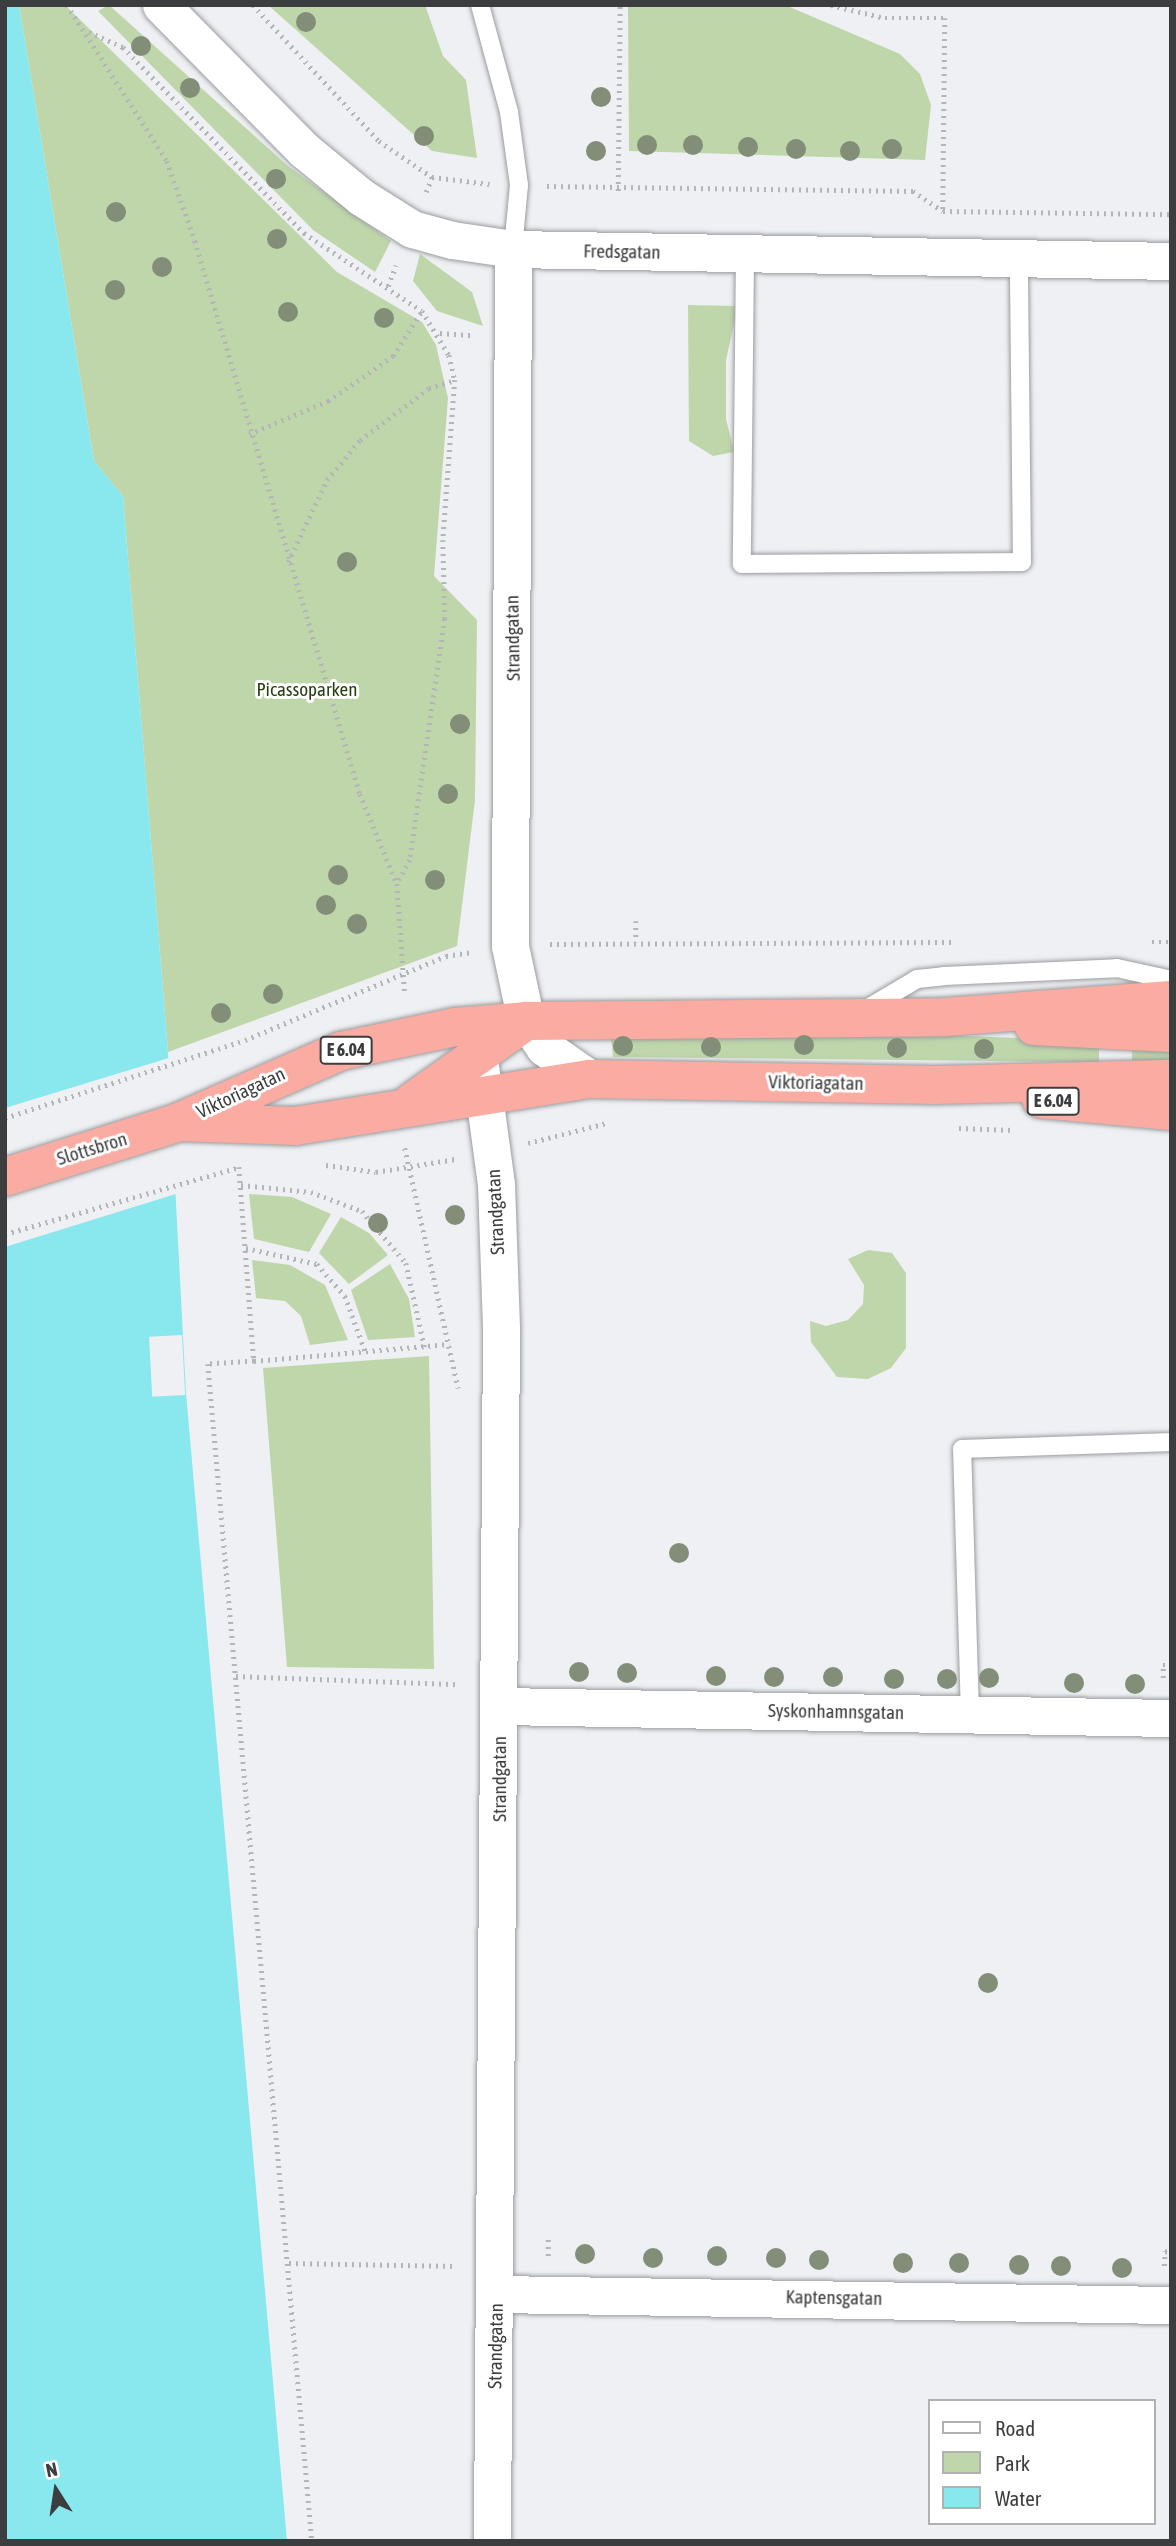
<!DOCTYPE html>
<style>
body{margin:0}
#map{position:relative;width:1176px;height:2546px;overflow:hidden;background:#eef0f3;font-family:"Asap Condensed",sans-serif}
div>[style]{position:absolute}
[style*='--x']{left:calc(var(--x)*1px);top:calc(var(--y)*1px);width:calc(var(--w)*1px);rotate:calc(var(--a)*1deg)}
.green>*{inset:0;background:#bed6aa;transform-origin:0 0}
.water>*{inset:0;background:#88e8ed}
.pier>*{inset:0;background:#eef0f3;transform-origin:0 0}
.path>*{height:4.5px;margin-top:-2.25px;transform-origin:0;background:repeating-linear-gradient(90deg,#b3b5b7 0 2px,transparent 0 7px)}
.roads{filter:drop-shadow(0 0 2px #9b9c9f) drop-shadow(0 0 2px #9b9c9f)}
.service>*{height:18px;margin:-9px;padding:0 9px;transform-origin:9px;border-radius:9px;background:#fff}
.minor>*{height:37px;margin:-18.5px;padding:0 18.5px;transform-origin:18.5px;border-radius:18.5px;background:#fff}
.trunk>*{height:38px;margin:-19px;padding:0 19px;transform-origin:19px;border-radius:19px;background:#faaba2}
.trees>*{width:20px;height:20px;margin:-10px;border-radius:50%;background:#828e77}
span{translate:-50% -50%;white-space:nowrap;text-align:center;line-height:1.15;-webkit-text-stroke:6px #fff;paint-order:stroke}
.shield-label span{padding:2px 5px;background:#fff;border:2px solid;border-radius:5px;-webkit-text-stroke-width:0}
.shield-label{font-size:18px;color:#3c3d3e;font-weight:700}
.street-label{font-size:19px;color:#3c3d3e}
.park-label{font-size:19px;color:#293e11}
.frame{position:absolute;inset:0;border:7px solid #3c3d3e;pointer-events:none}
.legend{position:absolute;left:928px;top:2399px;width:228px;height:126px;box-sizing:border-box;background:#fff;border:2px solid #b1b1b2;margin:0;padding:9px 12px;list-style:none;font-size:21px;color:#3c3d3e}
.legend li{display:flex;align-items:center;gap:14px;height:35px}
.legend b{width:35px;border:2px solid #b1b1b2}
.north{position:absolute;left:21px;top:2455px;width:70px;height:70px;-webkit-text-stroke:5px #fff;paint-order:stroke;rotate:348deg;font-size:19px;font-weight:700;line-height:28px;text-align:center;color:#3c3d3e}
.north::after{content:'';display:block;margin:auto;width:24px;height:32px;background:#3c3d3e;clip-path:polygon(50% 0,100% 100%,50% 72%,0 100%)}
</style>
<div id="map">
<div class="green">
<div style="clip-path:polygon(19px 5px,65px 5px,337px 272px,422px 322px,436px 345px,448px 398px,434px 576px,477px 620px,475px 800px,457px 946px,168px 1052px,123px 496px,94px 461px)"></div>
<div style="clip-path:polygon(109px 5px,288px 166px,391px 241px,375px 272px,313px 230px,98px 11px)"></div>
<div style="clip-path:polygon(268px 5px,425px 5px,443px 56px,466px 80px,477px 158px,432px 151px)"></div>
<div style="clip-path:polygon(628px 5px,785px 5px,900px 54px,920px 74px,931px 105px,925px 160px,629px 151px)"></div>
<div style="clip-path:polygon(420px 254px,472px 292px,483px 326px,437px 311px,413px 281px)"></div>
<div style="clip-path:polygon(688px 305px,738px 306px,726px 360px,726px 419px,734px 452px,713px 456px,689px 441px)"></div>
<div style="clip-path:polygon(942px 1035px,1099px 1041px,1099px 1062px,613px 1057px,611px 1038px)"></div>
<div style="left:1171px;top:1041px;width:23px;height:39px;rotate:90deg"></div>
<div style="clip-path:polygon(249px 1194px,292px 1197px,331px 1214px,309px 1252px,254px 1239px)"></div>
<div style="clip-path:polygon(341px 1217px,369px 1233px,388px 1255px,349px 1284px,319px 1253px)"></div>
<div style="clip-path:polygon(868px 1250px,892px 1253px,906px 1273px,906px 1348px,891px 1368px,868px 1379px,837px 1377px,811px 1342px,810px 1321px,826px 1326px,848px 1320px,863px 1304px,864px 1285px,848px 1259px)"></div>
<div style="clip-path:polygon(252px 1260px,290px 1265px,325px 1285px,348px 1340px,310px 1345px,301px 1316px,285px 1301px,256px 1298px)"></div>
<div style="clip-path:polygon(390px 1264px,409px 1299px,415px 1337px,368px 1340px,351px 1290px)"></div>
<div style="clip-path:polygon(429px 1356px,434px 1669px,287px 1667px,263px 1368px)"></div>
</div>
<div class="water">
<div style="clip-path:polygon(5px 5px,19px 5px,94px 461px,123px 496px,168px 1052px,186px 1393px,287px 2541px,5px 2541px)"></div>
</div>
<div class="pier">
<div style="clip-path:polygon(172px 1057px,179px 1193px,5px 1247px,5px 1108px)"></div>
<div style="left:182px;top:1335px;width:60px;height:33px;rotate:87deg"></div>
</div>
<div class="path">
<div style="--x:67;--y:5;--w:185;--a:57.3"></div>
<div style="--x:167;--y:161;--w:85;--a:70.7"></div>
<div style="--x:195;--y:241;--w:577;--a:73.39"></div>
<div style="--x:360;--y:794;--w:97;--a:67.7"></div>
<div style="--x:397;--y:884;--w:111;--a:85.9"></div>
<div style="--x:253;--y:5;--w:185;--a:47.2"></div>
<div style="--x:379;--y:141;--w:64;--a:34.2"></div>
<div style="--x:432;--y:177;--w:58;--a:6.9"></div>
<div style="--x:831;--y:5;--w:56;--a:13.5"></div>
<div style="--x:885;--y:18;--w:60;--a:0"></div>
<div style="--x:945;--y:18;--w:192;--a:90.6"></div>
<div style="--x:89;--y:32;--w:37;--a:24"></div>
<div style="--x:123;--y:47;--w:260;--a:45.8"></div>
<div style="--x:304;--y:233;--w:141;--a:33.5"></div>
<div style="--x:422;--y:311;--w:52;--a:58.5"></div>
<div style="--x:449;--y:355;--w:26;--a:77"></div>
<div style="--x:455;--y:380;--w:160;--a:94.3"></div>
<div style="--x:443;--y:540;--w:79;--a:88.5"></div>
<div style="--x:445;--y:619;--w:244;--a:98.3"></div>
<div style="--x:410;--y:860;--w:26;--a:119"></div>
<div style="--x:547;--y:186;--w:366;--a:0.8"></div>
<div style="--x:913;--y:191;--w:36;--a:34"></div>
<div style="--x:943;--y:211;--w:228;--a:0.8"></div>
<div style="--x:618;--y:191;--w:186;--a:-89.4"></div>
<div style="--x:426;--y:192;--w:16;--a:-68"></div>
<div style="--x:388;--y:286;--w:22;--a:-69"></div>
<div style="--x:440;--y:333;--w:32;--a:4"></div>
<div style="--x:249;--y:434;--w:86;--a:-22.7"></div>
<div style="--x:328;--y:401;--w:79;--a:-34.7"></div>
<div style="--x:393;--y:356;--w:54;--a:-57.2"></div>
<div style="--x:288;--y:562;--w:91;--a:-64.6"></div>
<div style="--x:327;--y:480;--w:52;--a:-50.5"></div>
<div style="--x:360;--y:440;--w:86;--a:-37"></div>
<div style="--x:429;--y:388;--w:27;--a:-17"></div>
<div style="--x:636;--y:921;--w:21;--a:90"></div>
<div style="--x:1152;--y:942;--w:19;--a:0"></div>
<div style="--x:550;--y:944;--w:404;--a:-0.3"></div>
<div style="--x:5;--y:1118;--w:252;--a:-18"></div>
<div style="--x:245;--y:1040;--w:218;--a:-22.7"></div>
<div style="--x:446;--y:956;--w:26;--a:-9"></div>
<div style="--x:959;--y:1128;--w:54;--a:2.1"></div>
<div style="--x:528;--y:1143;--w:81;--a:-14.2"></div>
<div style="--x:405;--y:1148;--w:246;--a:77.5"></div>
<div style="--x:326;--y:1165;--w:50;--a:8"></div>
<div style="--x:376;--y:1172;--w:80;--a:-9.3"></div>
<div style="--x:239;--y:1167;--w:195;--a:85.6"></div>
<div style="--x:254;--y:1361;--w:196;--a:-5"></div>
<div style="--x:241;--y:1185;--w:70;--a:5.7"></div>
<div style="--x:311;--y:1192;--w:54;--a:20.4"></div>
<div style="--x:362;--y:1211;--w:68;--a:49.8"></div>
<div style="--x:406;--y:1263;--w:88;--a:77.5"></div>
<div style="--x:5;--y:1234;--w:244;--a:-15.9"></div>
<div style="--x:246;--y:1248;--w:73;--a:12.7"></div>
<div style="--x:317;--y:1264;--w:43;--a:48.8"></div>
<div style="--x:345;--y:1296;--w:61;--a:69.8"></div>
<div style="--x:254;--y:1361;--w:46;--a:176.3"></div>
<div style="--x:208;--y:1364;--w:1182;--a:84.95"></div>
<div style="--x:236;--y:1676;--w:223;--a:2.1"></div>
<div style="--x:1163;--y:1678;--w:13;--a:-90"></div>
<div style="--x:1163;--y:1665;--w:8;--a:0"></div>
<div style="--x:548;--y:2256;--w:20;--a:-90"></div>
<div style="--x:289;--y:2263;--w:167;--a:1"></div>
<div style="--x:1164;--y:2266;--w:15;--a:-86"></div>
<div style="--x:1165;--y:2251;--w:6;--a:9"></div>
</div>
<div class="roads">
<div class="service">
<div style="--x:480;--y:5;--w:111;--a:74.8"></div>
<div style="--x:509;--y:112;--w:74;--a:82.2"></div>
<div style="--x:519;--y:185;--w:64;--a:95.4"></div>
<div style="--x:745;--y:255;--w:309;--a:90.6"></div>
<div style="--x:742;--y:564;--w:280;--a:-0.4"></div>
<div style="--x:1022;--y:562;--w:302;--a:-90.6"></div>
<div style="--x:860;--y:1013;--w:66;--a:-30.8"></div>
<div style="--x:917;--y:979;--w:27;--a:-6"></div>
<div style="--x:944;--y:976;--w:173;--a:-2.6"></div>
<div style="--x:1117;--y:968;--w:55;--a:12.5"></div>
<div style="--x:970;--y:1715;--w:266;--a:-91.7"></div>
<div style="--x:962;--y:1449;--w:209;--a:-1.9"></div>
</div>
<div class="minor">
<div style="--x:161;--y:5;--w:204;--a:45.4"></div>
<div style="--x:304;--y:150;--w:74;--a:39.5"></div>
<div style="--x:361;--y:197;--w:60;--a:32.1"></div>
<div style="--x:412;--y:229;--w:41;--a:15.4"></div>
<div style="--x:452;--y:240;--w:62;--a:8.4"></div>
<div style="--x:513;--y:249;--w:658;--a:1.04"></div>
<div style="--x:513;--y:249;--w:697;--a:90.25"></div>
<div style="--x:510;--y:946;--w:77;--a:78"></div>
<div style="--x:526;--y:1021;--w:32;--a:55"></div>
<div style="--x:544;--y:1047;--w:56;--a:34.8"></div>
<div style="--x:480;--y:1066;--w:119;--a:82.3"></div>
<div style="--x:496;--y:1184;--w:146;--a:88"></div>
<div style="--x:501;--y:1330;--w:1211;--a:90.43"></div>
<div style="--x:501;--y:1706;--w:670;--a:1.03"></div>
<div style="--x:497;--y:2294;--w:674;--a:0.94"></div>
</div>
<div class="trunk">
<div style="--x:1034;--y:1026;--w:137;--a:2.9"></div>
<div style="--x:1041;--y:1099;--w:131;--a:5.3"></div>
<div style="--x:412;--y:1102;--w:140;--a:-35.4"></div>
<div style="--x:179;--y:1122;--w:116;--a:2"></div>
<div style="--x:295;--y:1126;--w:299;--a:-9.1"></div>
<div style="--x:590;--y:1079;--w:345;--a:1"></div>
<div style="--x:935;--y:1085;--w:236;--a:-1.5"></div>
<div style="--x:5;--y:1177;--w:182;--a:-17.5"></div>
<div style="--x:179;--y:1122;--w:177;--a:-23.7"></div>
<div style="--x:341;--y:1051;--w:116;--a:-11.9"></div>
<div style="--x:455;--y:1027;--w:71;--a:-4.8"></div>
<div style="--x:526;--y:1021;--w:419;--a:-0.5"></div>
<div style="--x:945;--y:1017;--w:227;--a:-4.3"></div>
</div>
</div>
<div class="trees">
<div style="left:306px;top:22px"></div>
<div style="left:141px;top:46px"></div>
<div style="left:190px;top:88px"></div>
<div style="left:601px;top:97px"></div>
<div style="left:424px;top:136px"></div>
<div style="left:647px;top:145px"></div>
<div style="left:693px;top:145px"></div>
<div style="left:748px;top:147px"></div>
<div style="left:796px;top:149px"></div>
<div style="left:892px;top:149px"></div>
<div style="left:596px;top:151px"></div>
<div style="left:850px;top:151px"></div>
<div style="left:276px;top:179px"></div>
<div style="left:116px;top:212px"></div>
<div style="left:277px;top:239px"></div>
<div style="left:162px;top:267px"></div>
<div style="left:115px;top:290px"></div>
<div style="left:288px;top:312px"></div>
<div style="left:384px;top:318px"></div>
<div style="left:347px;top:562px"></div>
<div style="left:460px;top:724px"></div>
<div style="left:448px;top:794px"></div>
<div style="left:338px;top:875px"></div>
<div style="left:435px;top:880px"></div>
<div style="left:326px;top:905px"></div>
<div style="left:357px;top:924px"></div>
<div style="left:273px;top:994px"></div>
<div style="left:221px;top:1013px"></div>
<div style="left:804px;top:1045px"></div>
<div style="left:623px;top:1046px"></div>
<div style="left:711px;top:1047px"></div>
<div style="left:897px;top:1048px"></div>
<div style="left:984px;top:1049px"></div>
<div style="left:455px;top:1215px"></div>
<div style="left:378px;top:1223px"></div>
<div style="left:679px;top:1553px"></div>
<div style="left:579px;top:1672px"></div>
<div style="left:627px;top:1673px"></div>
<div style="left:716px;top:1676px"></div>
<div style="left:774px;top:1677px"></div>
<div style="left:833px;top:1677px"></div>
<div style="left:989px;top:1678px"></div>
<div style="left:894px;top:1679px"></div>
<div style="left:947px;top:1679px"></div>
<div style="left:1074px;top:1683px"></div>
<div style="left:1135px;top:1684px"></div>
<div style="left:988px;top:1983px"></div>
<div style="left:585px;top:2254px"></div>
<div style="left:717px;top:2256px"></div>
<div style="left:653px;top:2258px"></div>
<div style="left:776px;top:2258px"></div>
<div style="left:819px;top:2260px"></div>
<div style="left:903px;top:2263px"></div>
<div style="left:959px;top:2263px"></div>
<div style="left:1019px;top:2265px"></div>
<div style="left:1061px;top:2266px"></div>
<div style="left:1122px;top:2268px"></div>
</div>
<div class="shield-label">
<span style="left:346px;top:1050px">E 6.04</span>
<span style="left:1053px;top:1101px">E 6.04</span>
</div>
<div class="street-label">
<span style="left:622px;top:252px;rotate:1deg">Fredsgatan</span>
<span style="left:513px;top:638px;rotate:-91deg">Strandgatan</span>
<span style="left:816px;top:1083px;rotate:1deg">Viktoriagatan</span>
<span style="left:241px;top:1093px;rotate:-25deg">Viktoriagatan</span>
<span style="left:92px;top:1149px;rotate:-17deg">Slottsbron</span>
<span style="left:496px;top:1212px;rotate:-93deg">Strandgatan</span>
<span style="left:836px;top:1712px;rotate:1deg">Syskonhamnsgatan</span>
<span style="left:500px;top:1779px;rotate:-90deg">Strandgatan</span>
<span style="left:834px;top:2298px;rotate:1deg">Kaptensgatan</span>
<span style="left:496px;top:2346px;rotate:-89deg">Strandgatan</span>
</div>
<div class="park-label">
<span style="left:307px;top:690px">Picassoparken</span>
</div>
<div class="frame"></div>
<ul class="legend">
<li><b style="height:9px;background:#fff"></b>Road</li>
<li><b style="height:19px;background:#bed6aa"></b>Park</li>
<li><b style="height:19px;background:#88e8ed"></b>Water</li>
</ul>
<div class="north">N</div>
</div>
